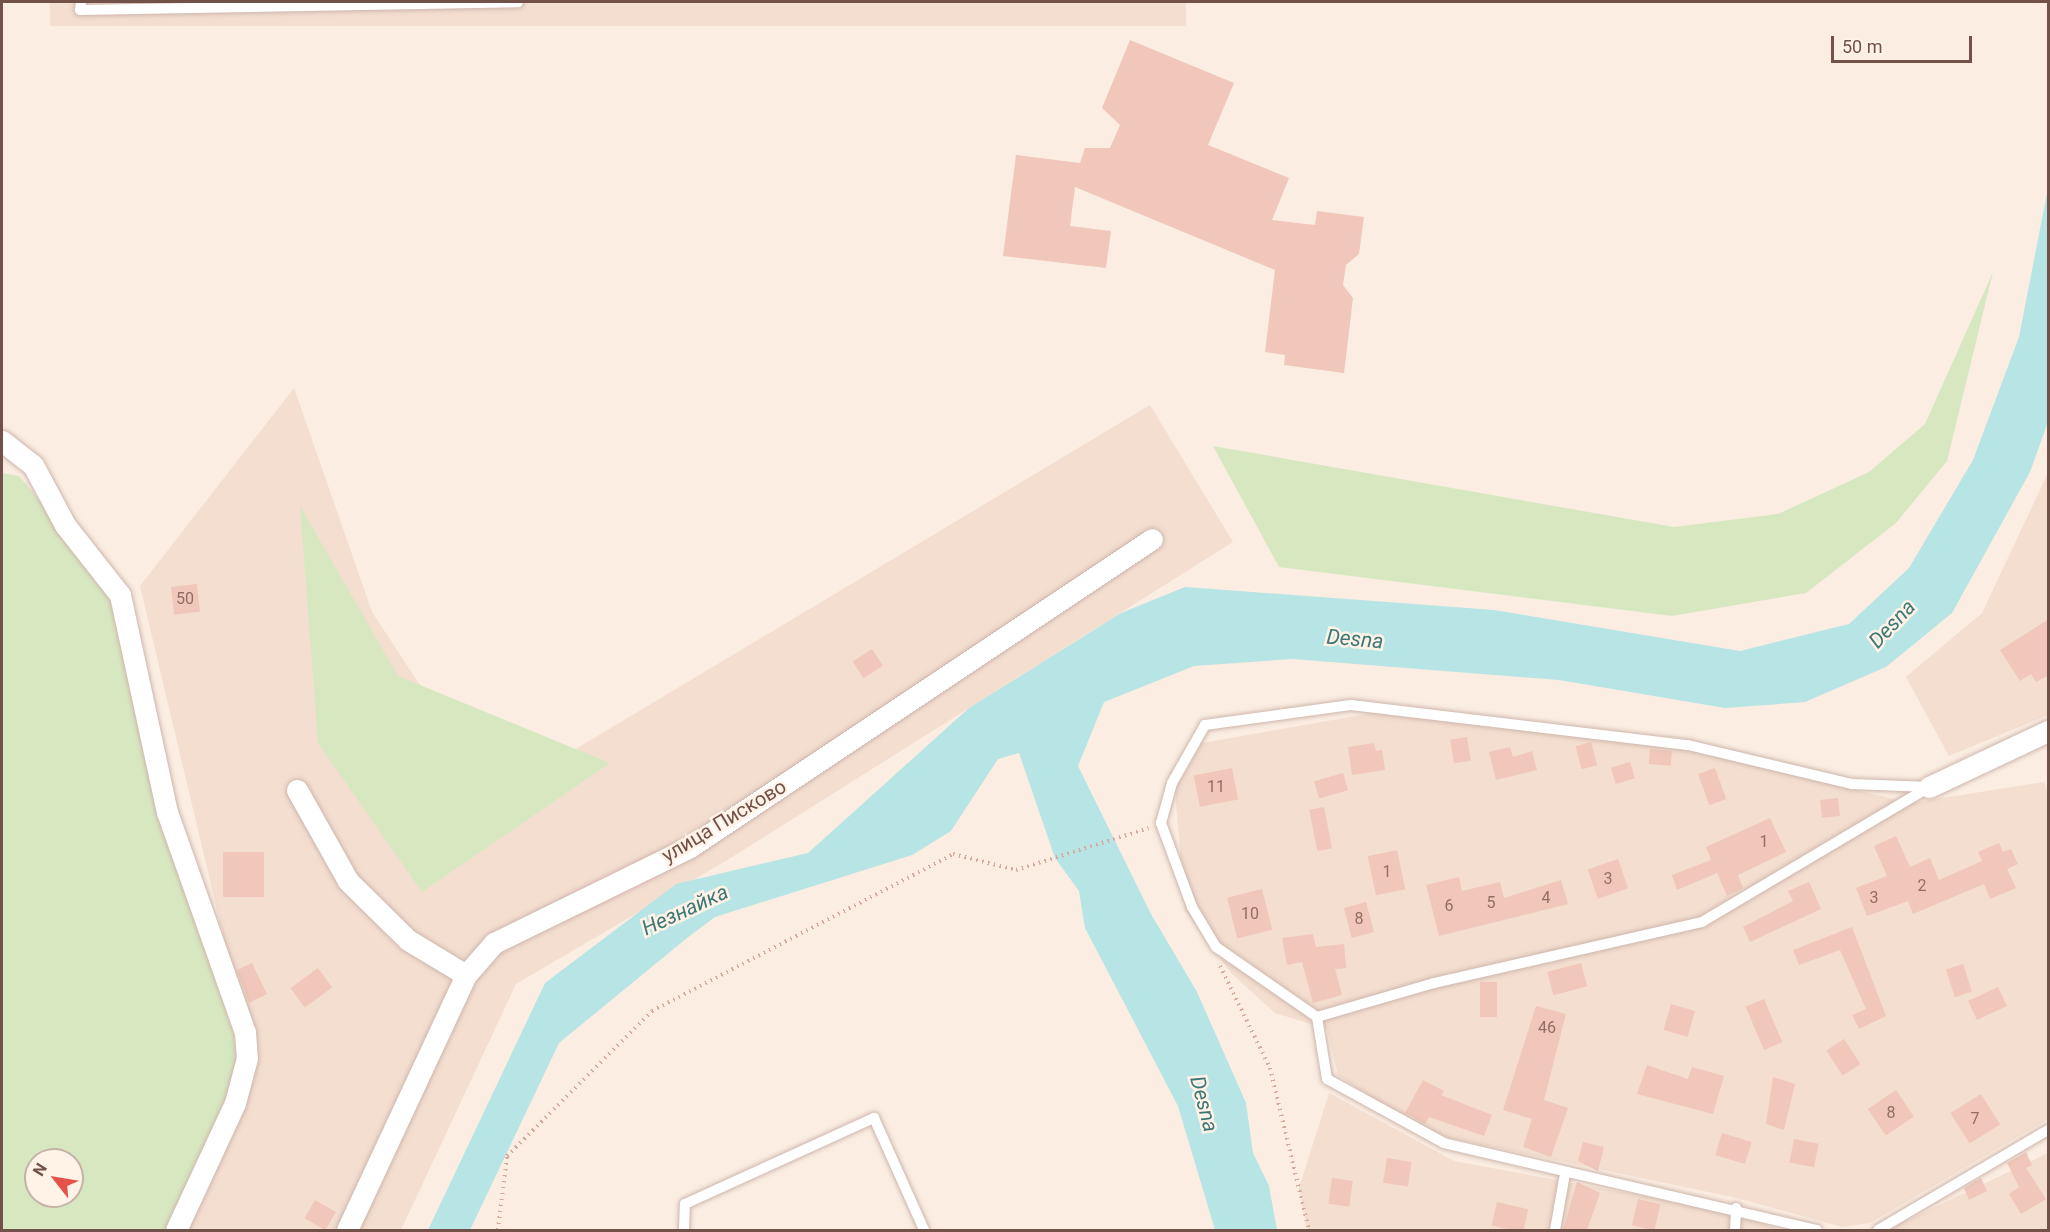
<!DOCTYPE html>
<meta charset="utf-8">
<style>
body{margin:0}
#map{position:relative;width:2050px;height:1232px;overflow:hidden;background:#fbede2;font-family:Roboto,sans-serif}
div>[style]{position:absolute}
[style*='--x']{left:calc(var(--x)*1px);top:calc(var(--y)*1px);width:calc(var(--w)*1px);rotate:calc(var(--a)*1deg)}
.residential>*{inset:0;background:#f3ded0;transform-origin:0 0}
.green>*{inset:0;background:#d7e8c1}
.water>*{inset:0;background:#b7e4e4}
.building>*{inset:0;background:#f0c7ba;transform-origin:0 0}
.path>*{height:4px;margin-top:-2px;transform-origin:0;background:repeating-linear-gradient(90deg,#d5aa9d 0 1.5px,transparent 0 6px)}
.roads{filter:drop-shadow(0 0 2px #ceb6ac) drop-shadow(0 0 2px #ceb6ac)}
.service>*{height:10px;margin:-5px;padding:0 5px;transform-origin:5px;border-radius:5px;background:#fff}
.minor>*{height:21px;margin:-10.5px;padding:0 10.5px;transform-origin:10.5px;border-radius:10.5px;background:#fff}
span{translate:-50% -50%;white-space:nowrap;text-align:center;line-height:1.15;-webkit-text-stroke:5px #fff2e7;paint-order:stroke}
.number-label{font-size:16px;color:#926e65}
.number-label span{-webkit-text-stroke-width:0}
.street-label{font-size:20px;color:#725149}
.water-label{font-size:21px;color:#3d7778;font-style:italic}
.frame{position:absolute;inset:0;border:3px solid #725149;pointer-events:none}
.north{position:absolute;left:24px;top:1148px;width:60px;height:60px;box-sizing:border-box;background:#fff2e7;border:2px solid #c7b2a8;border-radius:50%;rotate:301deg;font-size:16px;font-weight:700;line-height:24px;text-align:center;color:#725149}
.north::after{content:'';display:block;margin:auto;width:21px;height:27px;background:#e35349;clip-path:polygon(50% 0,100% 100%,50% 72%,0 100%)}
.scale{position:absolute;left:1831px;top:36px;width:141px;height:27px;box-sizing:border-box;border:3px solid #725149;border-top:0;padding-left:8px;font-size:18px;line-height:21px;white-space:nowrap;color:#725149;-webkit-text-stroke:4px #fff2e7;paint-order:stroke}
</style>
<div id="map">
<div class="residential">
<div style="left:50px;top:2px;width:1136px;height:24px"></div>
<div style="clip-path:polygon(294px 388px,372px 612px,494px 798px,1150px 405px,1233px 542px,729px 859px,516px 984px,401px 1230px,165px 1230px,253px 1061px,140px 586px)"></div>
<div style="clip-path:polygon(2048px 473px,2048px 715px,1949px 756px,1906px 677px,1982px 613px)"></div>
<div style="clip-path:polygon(1378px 712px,1682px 749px,1911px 803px,2044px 782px,2048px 791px,2048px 1119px,1870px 1223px,1842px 1227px,1737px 1198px,1435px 1135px,1393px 1112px,1338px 1075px,1327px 1029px,1275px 1013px,1231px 973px,1185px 911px,1175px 790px,1202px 743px)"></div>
<div style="clip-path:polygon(1329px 1093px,1454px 1161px,1735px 1213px,1781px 1230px,1307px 1230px,1299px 1188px)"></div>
<div style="clip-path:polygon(2048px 1153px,2048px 1230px,1887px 1230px)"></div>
</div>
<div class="green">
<div style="clip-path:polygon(1993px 272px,1947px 461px,1896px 523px,1806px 593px,1672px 616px,1279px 567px,1213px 446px,1674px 527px,1778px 514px,1869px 472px,1925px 424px)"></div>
<div style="clip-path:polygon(evenodd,2px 473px,19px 476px,114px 588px,190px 902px,240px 1053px,185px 1230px,2px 1230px,2px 473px,36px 1160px,72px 1160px,72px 1196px,36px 1196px,36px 1160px)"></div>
<div style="clip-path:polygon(300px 506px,398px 676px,610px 763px,422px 892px,318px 743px)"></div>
</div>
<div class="water">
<div style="clip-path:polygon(2048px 188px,2048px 422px,2030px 472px,1952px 613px,1886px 667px,1805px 702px,1725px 708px,1559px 680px,1292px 659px,1194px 666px,1104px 702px,1078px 766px,1151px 914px,1197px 992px,1246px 1103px,1253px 1153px,1269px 1186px,1277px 1230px,1215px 1230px,1178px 1106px,1085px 928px,1079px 891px,1055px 858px,1019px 753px,998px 759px,951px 831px,912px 855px,715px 917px,687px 938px,559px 1043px,470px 1230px,428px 1230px,545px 983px,676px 884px,808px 853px,969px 708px,1121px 613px,1185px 587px,1494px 610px,1740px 651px,1849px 624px,1909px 568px,1973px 460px,2019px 337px)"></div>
</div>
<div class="building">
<div style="clip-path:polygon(1130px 40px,1234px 83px,1208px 145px,1289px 178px,1272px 220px,1315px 225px,1317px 211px,1364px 217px,1359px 254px,1346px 265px,1343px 285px,1353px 298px,1344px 373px,1284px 365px,1285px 355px,1265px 352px,1275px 270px,1075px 187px,1070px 226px,1111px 231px,1106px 268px,1003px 256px,1016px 155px,1080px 163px,1085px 148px,1110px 148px,1120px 125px,1102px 108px)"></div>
<div style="left:197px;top:584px;width:28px;height:26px;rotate:84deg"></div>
<div style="clip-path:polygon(2049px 619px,2049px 675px,2036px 682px,2031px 674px,2020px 681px,2000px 650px)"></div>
<div style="left:872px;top:649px;width:20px;height:23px;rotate:57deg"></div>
<div style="left:1467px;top:737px;width:24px;height:17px;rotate:81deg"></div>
<div style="left:1591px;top:742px;width:24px;height:16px;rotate:75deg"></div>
<div style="clip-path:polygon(1374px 743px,1376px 751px,1382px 750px,1385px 770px,1352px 775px,1348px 747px)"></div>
<div style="clip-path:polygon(1510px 747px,1513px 757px,1532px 751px,1537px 770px,1496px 780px,1489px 752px)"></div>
<div style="left:1650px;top:749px;width:22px;height:15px;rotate:5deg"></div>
<div style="left:1630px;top:762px;width:17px;height:20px;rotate:73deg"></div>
<div style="left:1232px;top:768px;width:32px;height:39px;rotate:79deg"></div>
<div style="left:1715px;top:768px;width:33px;height:18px;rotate:70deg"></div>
<div style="left:1343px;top:773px;width:18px;height:30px;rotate:74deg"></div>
<div style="left:1838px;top:798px;width:18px;height:18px;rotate:84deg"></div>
<div style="left:1324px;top:807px;width:42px;height:15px;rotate:79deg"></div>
<div style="clip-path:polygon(1770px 818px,1786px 852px,1738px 875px,1743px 888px,1727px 896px,1717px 873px,1677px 890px,1672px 875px,1711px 860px,1706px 847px)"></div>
<div style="clip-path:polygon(1896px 836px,1910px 867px,1930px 858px,1939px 880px,1982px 861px,1978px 852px,1999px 843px,2003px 852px,2011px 849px,2018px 864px,2007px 869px,2016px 888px,1990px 899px,1984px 884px,1913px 914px,1908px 901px,1867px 916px,1856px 888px,1887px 876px,1874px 846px)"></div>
<div style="left:1397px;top:850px;width:40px;height:30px;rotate:78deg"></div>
<div style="left:223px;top:852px;width:41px;height:45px"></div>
<div style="left:1618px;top:859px;width:31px;height:32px;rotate:71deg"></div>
<div style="clip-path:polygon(1459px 877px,1462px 891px,1500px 882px,1504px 898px,1561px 880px,1568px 904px,1439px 936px,1426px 885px)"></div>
<div style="clip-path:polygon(1809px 882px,1821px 909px,1750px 942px,1743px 927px,1793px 901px,1788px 891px)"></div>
<div style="left:1262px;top:889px;width:42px;height:36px;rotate:76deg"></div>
<div style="left:1366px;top:902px;width:31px;height:23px;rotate:75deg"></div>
<div style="clip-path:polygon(1852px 927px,1886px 1016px,1859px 1029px,1852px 1015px,1866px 1009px,1840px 950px,1799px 965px,1793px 950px)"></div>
<div style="clip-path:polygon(1313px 934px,1316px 947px,1344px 944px,1346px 968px,1335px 969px,1342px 995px,1313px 1003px,1302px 962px,1287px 965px,1282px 938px)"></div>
<div style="clip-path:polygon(252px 963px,267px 994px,249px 1003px,237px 970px)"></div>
<div style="left:1581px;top:963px;width:24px;height:35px;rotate:75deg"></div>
<div style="left:1963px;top:964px;width:29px;height:18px;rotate:72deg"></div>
<div style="left:318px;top:968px;width:24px;height:34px;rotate:54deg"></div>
<div style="left:1480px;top:982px;width:17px;height:35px"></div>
<div style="left:1998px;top:987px;width:21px;height:33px;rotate:65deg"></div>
<div style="left:1764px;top:999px;width:47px;height:20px;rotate:67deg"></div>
<div style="left:1671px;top:1004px;width:25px;height:27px;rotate:16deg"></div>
<div style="clip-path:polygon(1536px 1006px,1566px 1014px,1544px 1100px,1568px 1108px,1551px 1157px,1523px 1147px,1532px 1119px,1503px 1110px)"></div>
<div style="left:1844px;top:1039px;width:30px;height:21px;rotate:57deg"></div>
<div style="clip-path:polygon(1647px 1065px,1688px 1079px,1692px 1067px,1724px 1076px,1713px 1114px,1637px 1094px)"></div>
<div style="clip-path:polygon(1773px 1077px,1795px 1084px,1784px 1130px,1766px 1124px)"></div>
<div style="clip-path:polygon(1423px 1080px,1444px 1091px,1441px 1095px,1492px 1115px,1484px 1136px,1429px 1117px,1425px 1124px,1405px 1113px)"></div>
<div style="left:1896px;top:1090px;width:32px;height:34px;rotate:56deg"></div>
<div style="left:1981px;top:1094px;width:36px;height:36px;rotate:58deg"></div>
<div style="left:1722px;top:1133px;width:31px;height:23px;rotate:17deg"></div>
<div style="left:1794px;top:1139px;width:25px;height:24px;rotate:11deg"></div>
<div style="clip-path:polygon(1583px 1142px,1604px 1147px,1598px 1171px,1578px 1161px)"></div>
<div style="clip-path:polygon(2026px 1152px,2032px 1165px,2026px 1168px,2046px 1199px,2021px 1214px,2009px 1194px,2019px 1187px,2007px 1163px)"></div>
<div style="left:1387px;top:1158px;width:25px;height:25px;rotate:9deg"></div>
<div style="left:1332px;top:1178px;width:21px;height:26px;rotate:8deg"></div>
<div style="clip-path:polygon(1981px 1178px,1987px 1191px,1969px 1200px,1964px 1188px)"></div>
<div style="clip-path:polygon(1577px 1182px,1600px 1193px,1587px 1230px,1563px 1230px)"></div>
<div style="left:1638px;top:1199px;width:23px;height:27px;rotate:13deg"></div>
<div style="left:315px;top:1200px;width:24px;height:21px;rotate:30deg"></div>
<div style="left:1497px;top:1202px;width:32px;height:24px;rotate:13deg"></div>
</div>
<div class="path">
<div style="--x:1220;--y:966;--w:114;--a:63.9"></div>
<div style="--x:1270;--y:1068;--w:167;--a:76.5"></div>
<div style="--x:498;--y:1230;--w:75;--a:-83.1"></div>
<div style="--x:507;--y:1156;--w:205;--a:-45"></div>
<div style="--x:652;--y:1011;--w:339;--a:-27.5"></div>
<div style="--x:953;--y:854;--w:65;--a:14.3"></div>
<div style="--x:1016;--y:870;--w:139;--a:-17.5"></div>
</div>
<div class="roads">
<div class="service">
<div style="--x:81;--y:2;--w:8;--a:97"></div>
<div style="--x:80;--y:10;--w:438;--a:-1"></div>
<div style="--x:1317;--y:1017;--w:123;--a:-145.3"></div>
<div style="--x:1216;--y:947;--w:47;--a:-121"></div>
<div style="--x:1192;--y:907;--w:90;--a:-110.3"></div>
<div style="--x:1161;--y:823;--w:41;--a:-74.6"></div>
<div style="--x:1172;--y:783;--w:67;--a:-60.4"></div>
<div style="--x:1205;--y:725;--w:147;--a:-7.8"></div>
<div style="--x:1351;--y:705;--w:339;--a:6.8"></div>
<div style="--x:1688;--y:745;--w:169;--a:13.4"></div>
<div style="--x:1852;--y:784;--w:77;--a:2.2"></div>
<div style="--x:684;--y:1230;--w:26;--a:-88"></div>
<div style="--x:685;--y:1204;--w:208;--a:-24.5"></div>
<div style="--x:874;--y:1118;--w:123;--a:65.9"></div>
<div style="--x:1555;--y:1230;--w:57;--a:-79.9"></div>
<div style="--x:1735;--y:1230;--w:22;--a:-87"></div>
<div style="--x:1817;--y:1230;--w:383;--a:-166.9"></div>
<div style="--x:1444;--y:1143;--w:133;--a:-151.3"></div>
<div style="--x:1327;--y:1079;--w:63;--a:-99.2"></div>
<div style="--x:1317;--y:1017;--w:122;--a:-16.2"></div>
<div style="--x:1434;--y:983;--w:275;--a:-12.8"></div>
<div style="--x:1702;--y:922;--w:264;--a:-30.7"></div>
<div style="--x:1878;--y:1230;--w:197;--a:-30.5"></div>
</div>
<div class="minor">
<div style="--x:2;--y:441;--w:39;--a:38"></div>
<div style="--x:33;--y:465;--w:68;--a:61.9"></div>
<div style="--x:65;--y:525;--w:89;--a:51.8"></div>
<div style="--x:120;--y:595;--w:222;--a:77.8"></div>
<div style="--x:167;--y:812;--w:233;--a:70.5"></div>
<div style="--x:245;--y:1032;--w:26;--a:86"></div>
<div style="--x:247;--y:1058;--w:47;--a:104.9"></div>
<div style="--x:235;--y:1103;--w:140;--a:114.9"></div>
<div style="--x:1929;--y:787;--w:132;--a:-25.2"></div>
<div style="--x:297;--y:790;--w:104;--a:60.7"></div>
<div style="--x:348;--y:881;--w:84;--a:44.5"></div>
<div style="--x:408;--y:940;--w:68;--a:31.1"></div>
<div style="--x:347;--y:1230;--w:281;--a:-65"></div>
<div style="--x:466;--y:975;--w:43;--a:-48.8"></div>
<div style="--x:494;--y:943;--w:218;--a:-26.1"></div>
<div style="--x:690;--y:847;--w:555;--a:-33.69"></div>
</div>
</div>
<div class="number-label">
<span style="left:185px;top:599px">50</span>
<span style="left:1216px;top:787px">11</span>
<span style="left:1764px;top:842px">1</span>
<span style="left:1387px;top:872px">1</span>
<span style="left:1608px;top:879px">3</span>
<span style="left:1922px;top:886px">2</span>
<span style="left:1546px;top:898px">4</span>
<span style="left:1874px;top:898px">3</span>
<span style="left:1491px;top:903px">5</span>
<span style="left:1449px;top:906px">6</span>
<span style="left:1250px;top:914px">10</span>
<span style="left:1359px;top:919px">8</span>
<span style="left:1547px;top:1028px">46</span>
<span style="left:1891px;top:1113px">8</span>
<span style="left:1975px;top:1119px">7</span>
</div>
<div class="street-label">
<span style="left:724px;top:821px;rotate:-31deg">улица Писково</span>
</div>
<div class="water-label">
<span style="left:1892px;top:624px;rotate:-47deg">Desna</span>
<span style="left:1355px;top:639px;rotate:5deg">Desna</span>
<span style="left:685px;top:910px;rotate:-25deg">Незнайка</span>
<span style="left:1204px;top:1104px;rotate:75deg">Desna</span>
</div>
<div class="frame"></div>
<div class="north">N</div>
<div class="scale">50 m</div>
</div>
